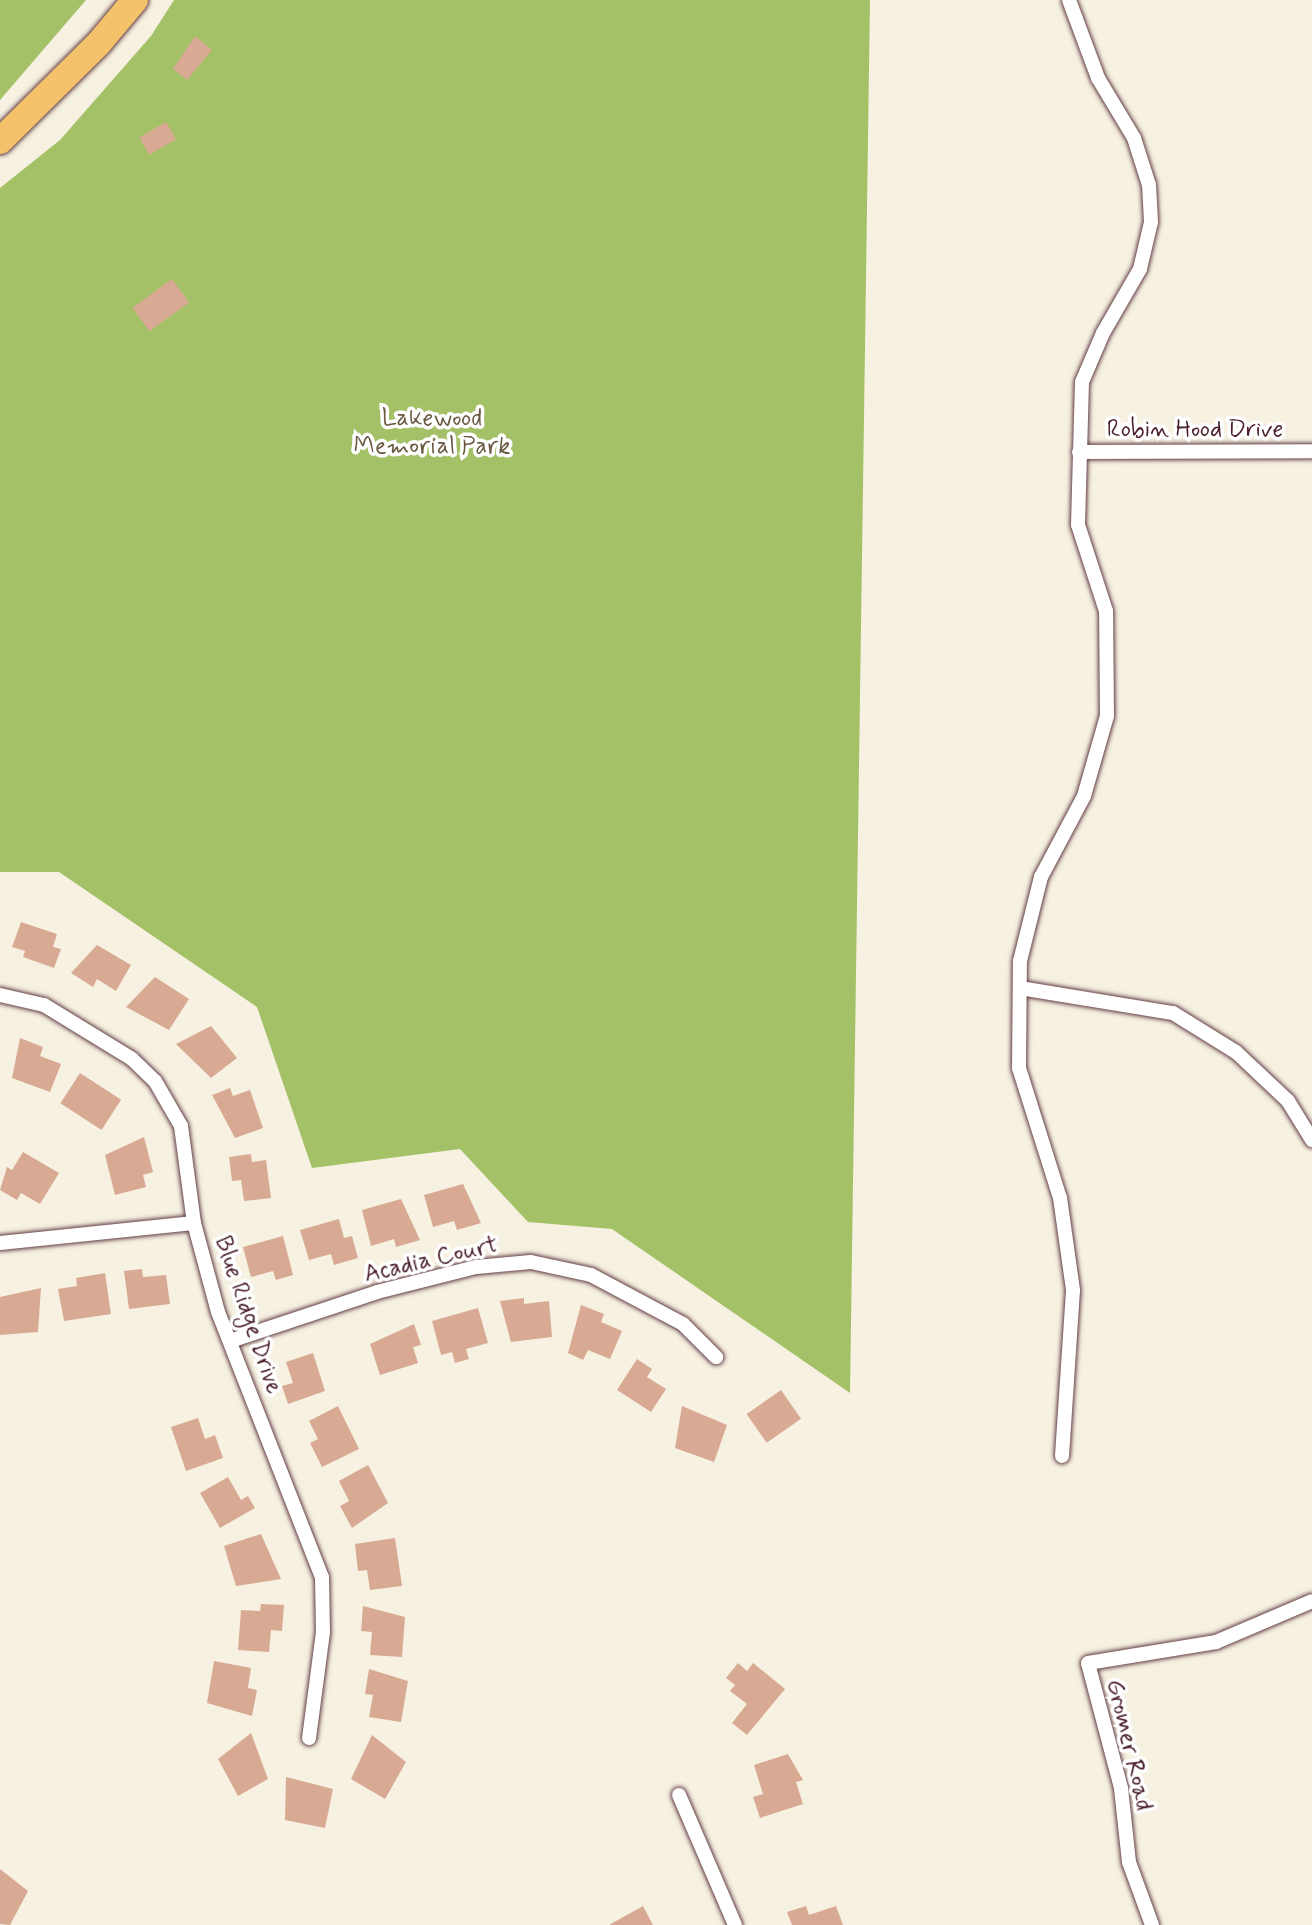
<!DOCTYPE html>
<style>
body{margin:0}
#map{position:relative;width:1312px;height:1925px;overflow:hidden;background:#f6f1e1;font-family:Mynerve,sans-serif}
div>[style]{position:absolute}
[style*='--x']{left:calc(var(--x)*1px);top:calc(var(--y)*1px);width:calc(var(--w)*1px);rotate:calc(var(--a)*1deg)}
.green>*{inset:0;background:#a5c168}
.building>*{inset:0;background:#d9aa93;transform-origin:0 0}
.roads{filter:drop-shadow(0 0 2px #643e46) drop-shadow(0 0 2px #643e46)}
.street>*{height:14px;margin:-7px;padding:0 7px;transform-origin:7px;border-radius:7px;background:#fff}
.highway>*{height:26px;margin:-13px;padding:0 13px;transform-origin:13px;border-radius:13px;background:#f4c26a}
span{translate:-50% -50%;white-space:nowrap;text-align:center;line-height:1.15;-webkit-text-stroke:7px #fff;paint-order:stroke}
.park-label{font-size:24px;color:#6a5840}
.street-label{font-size:24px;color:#4a1f2b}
</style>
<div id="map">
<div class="green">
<div style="clip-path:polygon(0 0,86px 0,0 100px)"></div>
<div style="clip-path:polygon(174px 0,870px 0,850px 1393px,612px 1229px,528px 1222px,460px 1149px,312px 1168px,257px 1007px,59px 872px,0 872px,0 188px,60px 140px,151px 36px)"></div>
</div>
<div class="building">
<div style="clip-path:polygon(195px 36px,212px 50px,187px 80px,173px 69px)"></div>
<div style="left:166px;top:122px;width:20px;height:31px;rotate:60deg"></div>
<div style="left:172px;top:279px;width:29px;height:49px;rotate:54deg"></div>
<div style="clip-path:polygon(21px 922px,57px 934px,53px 947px,61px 949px,54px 968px,23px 957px,25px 951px,12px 947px)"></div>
<div style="clip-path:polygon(97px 945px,131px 965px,116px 991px,97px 979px,93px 987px,71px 973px)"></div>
<div style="clip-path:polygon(155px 977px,189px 999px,169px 1030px,126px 1007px)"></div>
<div style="clip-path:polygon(211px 1026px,237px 1058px,211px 1078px,176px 1044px)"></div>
<div style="clip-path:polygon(20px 1038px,43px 1047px,40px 1056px,61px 1064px,50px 1092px,12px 1078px)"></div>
<div style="left:80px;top:1073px;width:49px;height:36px;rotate:33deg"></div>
<div style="clip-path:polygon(230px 1088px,233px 1096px,250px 1090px,263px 1128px,235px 1138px,212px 1095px)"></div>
<div style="clip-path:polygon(144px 1137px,153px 1172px,143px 1175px,146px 1187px,115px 1195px,105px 1155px)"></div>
<div style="clip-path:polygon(23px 1152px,59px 1173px,40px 1204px,21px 1193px,17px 1200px,0 1190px,7px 1167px,12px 1170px)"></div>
<div style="clip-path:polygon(251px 1154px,252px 1162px,266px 1160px,271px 1198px,244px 1201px,241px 1180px,232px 1181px,229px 1157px)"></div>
<div style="clip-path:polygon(463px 1184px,481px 1223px,457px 1230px,454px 1221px,433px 1227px,424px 1195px)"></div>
<div style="clip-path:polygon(401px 1199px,420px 1240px,396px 1247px,394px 1239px,371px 1246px,362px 1210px)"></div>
<div style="clip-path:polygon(339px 1219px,344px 1238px,352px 1236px,358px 1258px,334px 1265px,331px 1254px,309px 1260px,300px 1230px)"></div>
<div style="clip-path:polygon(283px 1236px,293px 1275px,276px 1280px,273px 1271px,251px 1277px,243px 1247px)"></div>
<div style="clip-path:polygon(142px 1269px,143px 1277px,166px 1275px,170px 1304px,129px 1309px,124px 1271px)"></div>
<div style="clip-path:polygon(105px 1273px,111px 1314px,64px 1321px,58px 1289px,77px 1286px,76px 1278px)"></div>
<div style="clip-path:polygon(41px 1288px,38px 1332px,0 1335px,0 1297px)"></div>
<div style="clip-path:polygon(524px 1298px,524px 1304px,549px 1301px,552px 1337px,511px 1342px,500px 1301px)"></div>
<div style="clip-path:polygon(581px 1305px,604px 1314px,601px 1322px,622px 1331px,610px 1359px,588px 1350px,583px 1360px,568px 1353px)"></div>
<div style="clip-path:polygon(478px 1308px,488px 1343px,466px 1349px,469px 1359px,455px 1363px,452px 1352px,441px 1355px,432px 1321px)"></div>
<div style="clip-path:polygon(414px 1324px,421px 1345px,413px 1347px,418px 1363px,380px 1375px,370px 1344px)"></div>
<div style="clip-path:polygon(313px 1353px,325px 1391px,288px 1404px,282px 1386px,293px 1383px,286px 1362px)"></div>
<div style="clip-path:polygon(637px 1359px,652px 1369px,647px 1377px,666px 1389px,651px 1412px,617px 1390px)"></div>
<div style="left:781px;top:1390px;width:35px;height:42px;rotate:55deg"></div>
<div style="clip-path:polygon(338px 1406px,359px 1449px,322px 1467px,310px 1443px,318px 1439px,309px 1421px)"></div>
<div style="clip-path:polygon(682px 1406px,727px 1425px,714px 1462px,675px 1448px)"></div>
<div style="clip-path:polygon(198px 1418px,205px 1439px,215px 1435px,223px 1458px,186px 1471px,171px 1427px)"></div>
<div style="clip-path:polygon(368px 1465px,388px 1503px,352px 1528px,340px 1506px,349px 1501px,339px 1481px)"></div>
<div style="clip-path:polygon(228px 1477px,241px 1500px,248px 1496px,255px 1508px,220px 1528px,200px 1493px)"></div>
<div style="clip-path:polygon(261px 1534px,281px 1579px,236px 1586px,224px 1546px)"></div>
<div style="clip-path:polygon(395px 1538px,402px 1586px,370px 1590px,367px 1570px,358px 1571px,355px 1544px)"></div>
<div style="clip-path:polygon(261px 1604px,284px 1605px,282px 1631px,271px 1630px,269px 1652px,238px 1650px,241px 1610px,260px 1611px)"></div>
<div style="clip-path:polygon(363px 1606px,405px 1617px,402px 1657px,370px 1655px,372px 1632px,361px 1631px)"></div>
<div style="clip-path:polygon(214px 1661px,251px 1668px,248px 1688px,257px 1690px,252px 1716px,207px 1703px)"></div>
<div style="clip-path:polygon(738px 1663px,747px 1671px,753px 1663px,785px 1689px,747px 1735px,732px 1723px,747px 1704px,730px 1691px,735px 1685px,726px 1678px)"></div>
<div style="clip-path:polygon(369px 1669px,408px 1681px,401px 1722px,369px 1717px,373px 1695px,365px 1694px)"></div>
<div style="clip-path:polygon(251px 1733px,268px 1779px,238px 1796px,218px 1759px)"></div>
<div style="clip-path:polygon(372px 1735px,406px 1762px,385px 1799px,351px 1779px)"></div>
<div style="clip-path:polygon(788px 1754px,803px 1780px,796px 1782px,803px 1804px,760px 1818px,753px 1797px,763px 1794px,754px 1765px)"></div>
<div style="clip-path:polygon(286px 1777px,333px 1789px,325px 1828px,285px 1820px)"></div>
<div style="clip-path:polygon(0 1869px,28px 1891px,10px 1925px,0 1924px)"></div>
<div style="clip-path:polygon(643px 1906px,653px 1925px,609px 1925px)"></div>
<div style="clip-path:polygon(806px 1906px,809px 1915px,836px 1906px,843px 1925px,792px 1925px,787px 1912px)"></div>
</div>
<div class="roads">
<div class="street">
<div style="--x:1079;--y:452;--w:233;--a:-0.2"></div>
<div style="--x:1020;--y:988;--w:155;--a:9.3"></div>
<div style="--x:1173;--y:1013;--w:74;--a:31.8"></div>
<div style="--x:1236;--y:1052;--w:71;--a:43.3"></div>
<div style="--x:1288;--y:1101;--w:46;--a:58.4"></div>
<div style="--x:0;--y:995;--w:45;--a:12.8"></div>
<div style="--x:44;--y:1005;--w:103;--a:31.5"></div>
<div style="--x:132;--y:1059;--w:32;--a:44"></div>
<div style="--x:155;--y:1081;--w:52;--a:60"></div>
<div style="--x:181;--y:1126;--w:98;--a:82.4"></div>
<div style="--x:194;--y:1223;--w:92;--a:74.9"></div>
<div style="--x:218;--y:1312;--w:285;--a:68.6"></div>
<div style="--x:322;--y:1577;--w:55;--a:89"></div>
<div style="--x:323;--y:1632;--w:107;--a:97.5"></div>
<div style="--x:0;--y:1243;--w:195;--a:-5.9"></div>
<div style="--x:230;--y:1341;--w:155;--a:-18.4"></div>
<div style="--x:377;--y:1292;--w:102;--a:-14.2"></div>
<div style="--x:476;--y:1267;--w:55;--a:-5.2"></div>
<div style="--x:531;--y:1262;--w:61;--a:12.2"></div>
<div style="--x:591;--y:1275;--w:104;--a:28"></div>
<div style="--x:683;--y:1324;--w:47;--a:45"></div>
<div style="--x:1062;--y:1456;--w:166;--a:-86.2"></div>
<div style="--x:1073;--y:1290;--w:93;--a:-98"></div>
<div style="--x:1060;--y:1198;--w:136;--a:-107.5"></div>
<div style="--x:1019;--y:1068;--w:107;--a:-89.5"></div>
<div style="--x:1020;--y:961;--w:87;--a:-76"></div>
<div style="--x:1041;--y:877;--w:92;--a:-62"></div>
<div style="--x:1084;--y:796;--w:83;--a:-74"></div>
<div style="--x:1107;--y:716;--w:105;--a:-90.5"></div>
<div style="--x:1106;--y:611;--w:90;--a:-108"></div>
<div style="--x:1078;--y:525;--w:143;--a:-88.4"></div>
<div style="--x:1082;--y:382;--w:53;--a:-66.8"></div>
<div style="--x:1103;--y:333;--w:74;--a:-60"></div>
<div style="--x:1140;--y:269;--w:48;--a:-76.8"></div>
<div style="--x:1151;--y:222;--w:37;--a:-93"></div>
<div style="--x:1149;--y:185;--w:49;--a:-107.7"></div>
<div style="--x:1134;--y:138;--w:70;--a:-121"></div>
<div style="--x:1098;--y:78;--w:83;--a:-110.4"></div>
<div style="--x:679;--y:1795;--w:142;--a:66.7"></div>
<div style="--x:1152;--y:1925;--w:67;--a:-110.1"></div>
<div style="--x:1129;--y:1862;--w:74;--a:-96.2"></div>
<div style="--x:1121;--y:1788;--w:129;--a:-104.8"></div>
<div style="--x:1088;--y:1663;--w:130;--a:-9.3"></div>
<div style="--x:1216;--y:1642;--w:104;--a:-23.1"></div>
</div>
<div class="highway">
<div style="--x:0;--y:141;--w:139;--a:-44.7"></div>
<div style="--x:99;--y:43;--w:56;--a:-50.1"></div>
</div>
</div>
<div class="park-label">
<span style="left:432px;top:433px">Lakewood<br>Memorial Park</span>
</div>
<div class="street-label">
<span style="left:1195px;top:430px">Robin Hood Drive</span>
<span style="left:431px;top:1260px;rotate:-13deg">Acadia Court</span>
<span style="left:248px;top:1315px;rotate:71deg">Blue Ridge Drive</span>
<span style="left:1129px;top:1745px;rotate:77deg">Gromer Road</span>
</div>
</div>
